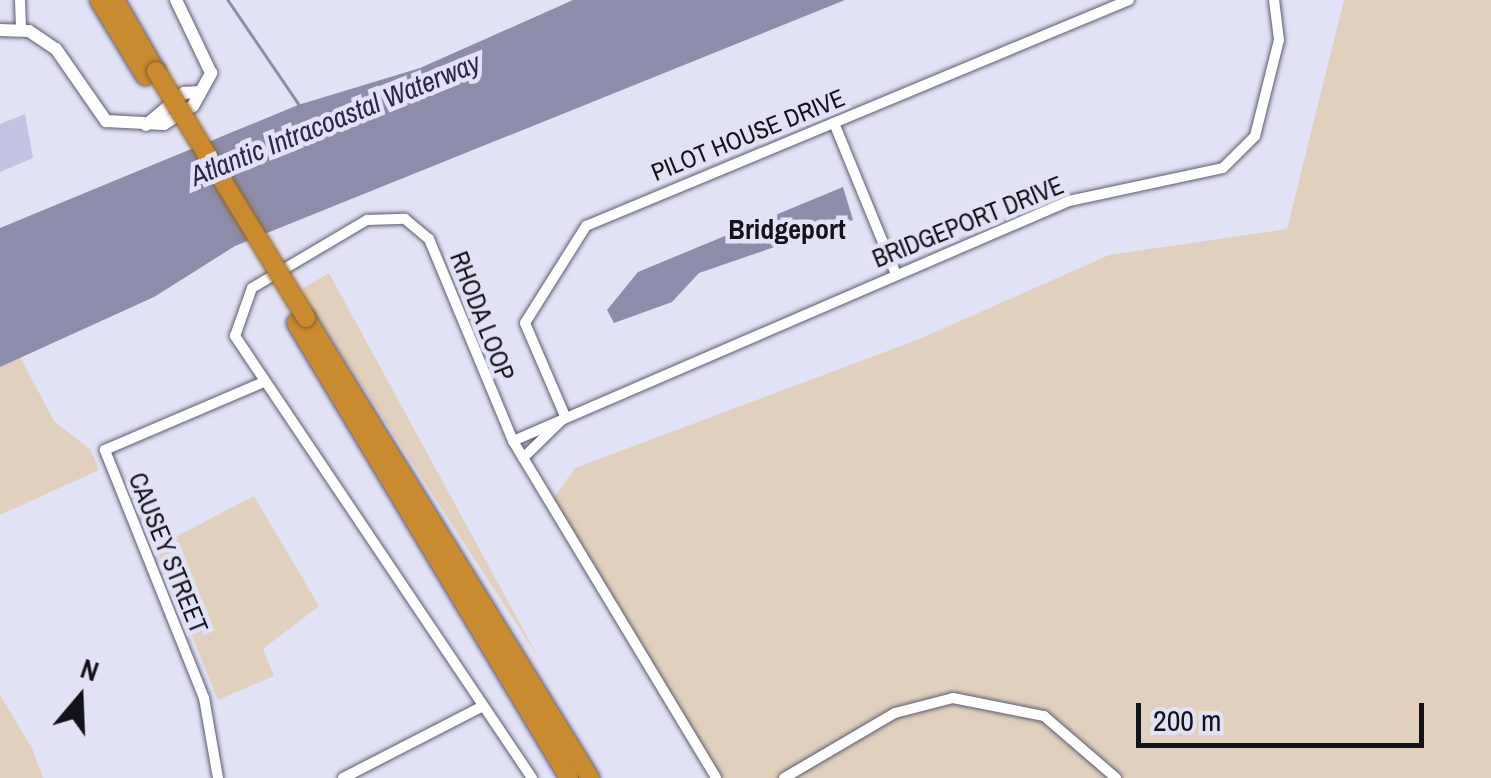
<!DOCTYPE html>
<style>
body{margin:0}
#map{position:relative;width:1491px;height:778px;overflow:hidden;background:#e2e2f7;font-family:"Archivo Narrow",sans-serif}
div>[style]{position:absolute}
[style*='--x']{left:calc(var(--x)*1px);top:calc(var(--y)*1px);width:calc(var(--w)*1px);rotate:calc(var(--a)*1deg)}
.green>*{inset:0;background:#e1d0bd}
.water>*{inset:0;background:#8d8caa}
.stream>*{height:2.5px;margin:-1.25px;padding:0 1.25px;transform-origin:1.25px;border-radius:1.25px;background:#8d8caa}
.building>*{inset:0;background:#c3c3e2}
.roads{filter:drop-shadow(0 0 2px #5c5c6e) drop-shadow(0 0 2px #5c5c6e)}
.minor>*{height:10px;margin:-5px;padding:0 5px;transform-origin:5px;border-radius:5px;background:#fff}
.tertiary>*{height:12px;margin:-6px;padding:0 6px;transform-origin:6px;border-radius:6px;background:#fff}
.motorway>*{height:18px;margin:-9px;padding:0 9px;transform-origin:9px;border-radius:9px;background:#ca8b2e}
.bridges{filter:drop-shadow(0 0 2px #8a6127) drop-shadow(0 0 2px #8a6127)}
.motorway-bridge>*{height:18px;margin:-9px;padding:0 9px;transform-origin:9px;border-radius:9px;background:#ca8b2e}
span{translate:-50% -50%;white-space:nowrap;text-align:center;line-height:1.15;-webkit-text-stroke:9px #e2e2f7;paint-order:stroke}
.street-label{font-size:25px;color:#121219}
.water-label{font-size:28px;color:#2b2650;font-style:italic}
.neighbourhood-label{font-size:28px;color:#121219;font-weight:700}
.north{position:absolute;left:30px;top:648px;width:100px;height:100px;-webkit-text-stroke:8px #e2e2f7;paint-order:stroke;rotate:19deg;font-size:28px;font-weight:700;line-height:40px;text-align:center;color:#121219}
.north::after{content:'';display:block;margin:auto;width:35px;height:45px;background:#121219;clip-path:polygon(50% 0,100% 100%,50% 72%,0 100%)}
.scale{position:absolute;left:1136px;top:703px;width:288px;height:45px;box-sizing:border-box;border:5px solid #121219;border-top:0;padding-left:12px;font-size:30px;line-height:35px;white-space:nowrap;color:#121219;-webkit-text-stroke:8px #e2e2f7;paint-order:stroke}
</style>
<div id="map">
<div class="green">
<div style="clip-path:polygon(1344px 0,1491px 0,1491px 778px,716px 778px,550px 503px,575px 468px,917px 340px,1109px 255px,1287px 229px)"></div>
<div style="clip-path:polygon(329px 273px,540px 660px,300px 290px)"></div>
<div style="clip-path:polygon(18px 353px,54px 421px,91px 450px,99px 470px,0 515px,0 367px)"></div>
<div style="clip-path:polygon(254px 496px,319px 606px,263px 649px,274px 676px,218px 700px,156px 547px)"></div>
<div style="clip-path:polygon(0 695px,32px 748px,43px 778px,0 778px)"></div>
</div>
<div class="water">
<div style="clip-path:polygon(573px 0,845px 0,235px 246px,154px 297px,0 367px,0 228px,298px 105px,420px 68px)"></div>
<div style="clip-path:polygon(843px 187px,853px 220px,699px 273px,672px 302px,614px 323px,607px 310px,638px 272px)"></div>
</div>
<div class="stream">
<div style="--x:228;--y:0;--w:128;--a:55.8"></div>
</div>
<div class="building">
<div style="clip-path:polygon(25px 114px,33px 158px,0 172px,0 124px)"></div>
</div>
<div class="roads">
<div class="minor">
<div style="--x:20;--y:0;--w:29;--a:88"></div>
<div style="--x:834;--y:123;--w:161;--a:67.7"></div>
<div style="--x:565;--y:416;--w:101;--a:-113.3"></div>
<div style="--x:525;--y:323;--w:115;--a:-57.8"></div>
<div style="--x:586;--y:226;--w:588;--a:-22.6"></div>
<div style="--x:513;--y:441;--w:606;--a:-23.35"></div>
<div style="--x:1069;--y:201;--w:157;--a:-12.1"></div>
<div style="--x:1223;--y:168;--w:45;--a:-45"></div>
<div style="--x:1255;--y:136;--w:99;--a:-76"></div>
<div style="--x:1279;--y:40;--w:40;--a:-97.1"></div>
<div style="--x:523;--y:458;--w:59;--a:-44.3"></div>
<div style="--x:218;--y:778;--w:81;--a:-99.9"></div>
<div style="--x:204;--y:698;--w:267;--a:-111.8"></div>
<div style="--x:105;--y:450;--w:170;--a:-23.2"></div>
<div style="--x:343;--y:778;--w:157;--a:-27.2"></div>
<div style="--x:532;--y:778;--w:533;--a:-123.9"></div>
<div style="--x:235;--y:336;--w:51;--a:-70.5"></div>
<div style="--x:252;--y:288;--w:134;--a:-30.6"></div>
<div style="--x:367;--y:220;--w:38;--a:-2"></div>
<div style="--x:405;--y:219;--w:31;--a:40"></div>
<div style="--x:429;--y:239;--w:219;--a:67.4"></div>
<div style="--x:513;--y:441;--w:393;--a:58.9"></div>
<div style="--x:784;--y:778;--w:129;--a:-30.4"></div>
<div style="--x:895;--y:713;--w:60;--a:-14.5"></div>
<div style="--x:953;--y:698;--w:93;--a:11.2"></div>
<div style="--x:1044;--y:716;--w:95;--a:40.7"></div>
</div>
<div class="tertiary">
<div style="--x:0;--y:30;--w:29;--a:2"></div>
<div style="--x:29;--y:31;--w:32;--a:34"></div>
<div style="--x:56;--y:49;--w:88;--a:55.2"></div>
<div style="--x:106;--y:121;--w:58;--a:3"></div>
<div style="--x:164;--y:124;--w:34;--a:-32"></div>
<div style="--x:193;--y:106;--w:38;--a:-61"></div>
<div style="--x:211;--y:73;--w:81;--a:-115.6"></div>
<div style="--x:146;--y:125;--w:50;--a:-40.1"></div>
<div style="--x:184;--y:93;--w:16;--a:-4"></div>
</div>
<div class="motorway">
<div style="--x:99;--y:0;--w:89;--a:58.8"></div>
<div style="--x:115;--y:0;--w:82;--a:60"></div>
<div style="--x:306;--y:318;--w:541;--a:58.31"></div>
<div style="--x:296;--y:323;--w:531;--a:59.04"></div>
</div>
</div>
<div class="bridges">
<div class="motorway-bridge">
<div style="--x:156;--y:71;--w:289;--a:58.7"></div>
</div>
</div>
<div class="street-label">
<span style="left:748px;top:135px;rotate:-22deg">PILOT HOUSE DRIVE</span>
<span style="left:968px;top:222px;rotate:-22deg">BRIDGEPORT DRIVE</span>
<span style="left:482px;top:316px;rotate:69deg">RHODA LOOP</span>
<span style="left:168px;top:553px;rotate:68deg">CAUSEY STREET</span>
</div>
<div class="water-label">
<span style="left:335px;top:119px;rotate:-22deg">Atlantic Intracoastal Waterway</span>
</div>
<div class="neighbourhood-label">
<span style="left:787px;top:229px">Bridgeport</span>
</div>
<div class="north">N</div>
<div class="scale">200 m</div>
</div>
